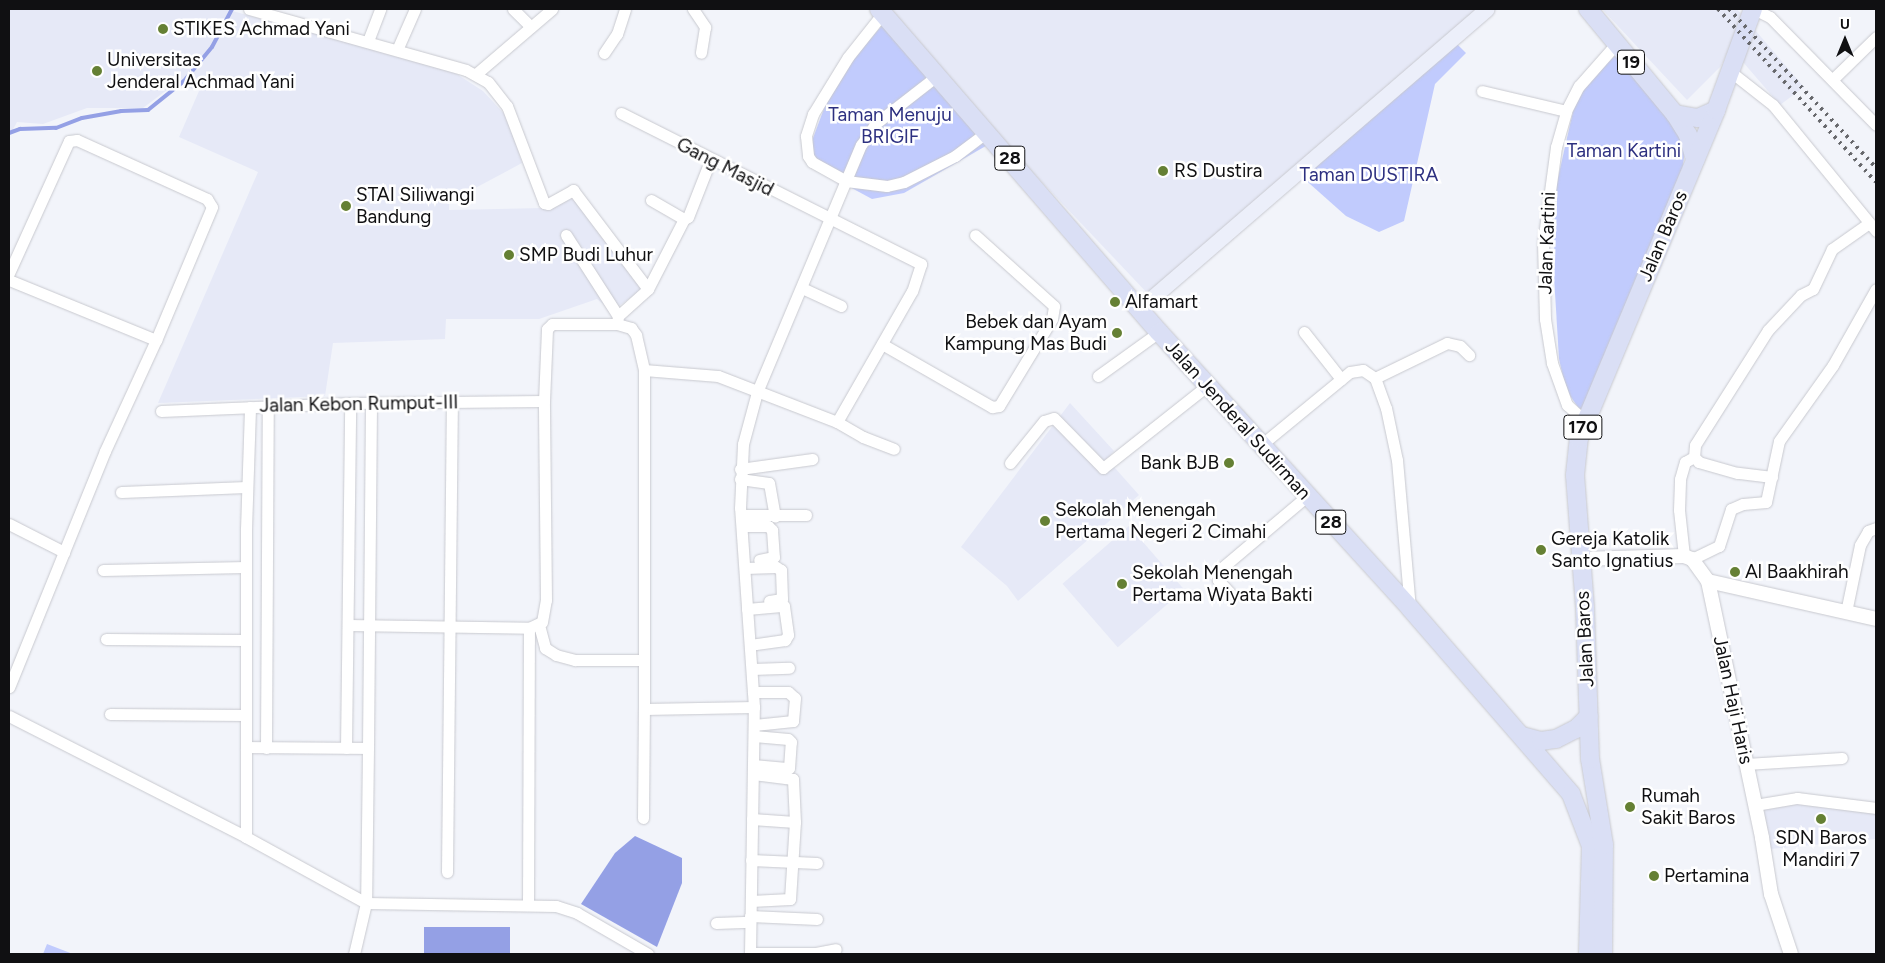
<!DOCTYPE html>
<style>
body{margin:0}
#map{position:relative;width:1885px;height:963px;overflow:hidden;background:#f2f4fa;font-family:Figtree,sans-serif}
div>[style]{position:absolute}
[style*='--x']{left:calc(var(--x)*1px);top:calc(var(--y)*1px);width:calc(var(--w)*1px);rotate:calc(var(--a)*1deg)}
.built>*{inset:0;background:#e6e9f7;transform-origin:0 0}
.green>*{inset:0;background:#c1cbfd}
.water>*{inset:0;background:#94a0e5;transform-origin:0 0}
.stream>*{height:4px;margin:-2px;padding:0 2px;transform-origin:2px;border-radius:2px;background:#94a0e5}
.roads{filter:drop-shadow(0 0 1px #c8c9cf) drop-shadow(0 0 1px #c8c9cf)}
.minor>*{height:11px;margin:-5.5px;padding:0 5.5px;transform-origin:5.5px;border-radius:5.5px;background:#fff}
.tertiary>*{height:14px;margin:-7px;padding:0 7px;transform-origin:7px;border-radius:7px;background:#fff}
.secondary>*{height:15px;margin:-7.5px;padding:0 7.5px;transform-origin:7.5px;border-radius:7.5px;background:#eceffa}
.primary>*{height:18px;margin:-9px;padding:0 9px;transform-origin:9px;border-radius:9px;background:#dadff5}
.rail>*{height:4px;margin-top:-2px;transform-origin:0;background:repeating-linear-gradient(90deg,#67686c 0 2.5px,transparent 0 7.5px)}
.dots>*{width:14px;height:14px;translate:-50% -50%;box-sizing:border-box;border:2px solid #fff;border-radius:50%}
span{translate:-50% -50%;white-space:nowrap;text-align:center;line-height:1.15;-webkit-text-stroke:5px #fff;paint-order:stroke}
.shield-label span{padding:1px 4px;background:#fff;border:1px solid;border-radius:4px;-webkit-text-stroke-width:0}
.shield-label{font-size:18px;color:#101012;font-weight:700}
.poi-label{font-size:19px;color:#101012}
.left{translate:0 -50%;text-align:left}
.right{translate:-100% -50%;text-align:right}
.park-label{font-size:19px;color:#2d3080}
.street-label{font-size:19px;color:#101012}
.frame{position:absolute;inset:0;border:10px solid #101012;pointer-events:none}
.north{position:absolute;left:1820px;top:15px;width:50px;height:50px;-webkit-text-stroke:4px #fff;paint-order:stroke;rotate:0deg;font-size:14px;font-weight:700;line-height:20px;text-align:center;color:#101012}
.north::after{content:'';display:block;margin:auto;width:18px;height:22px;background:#101012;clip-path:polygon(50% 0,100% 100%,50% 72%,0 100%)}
</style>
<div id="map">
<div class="built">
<div style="clip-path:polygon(9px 9px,225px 9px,452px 71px,483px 91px,507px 117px,522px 163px,449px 202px,449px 210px,544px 208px,573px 191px,644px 288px,612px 311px,597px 299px,539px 319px,446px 319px,445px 339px,333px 343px,325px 396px,158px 403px,258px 172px,179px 137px,199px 91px,176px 83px,143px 108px,87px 108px,43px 124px,17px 122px,9px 137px)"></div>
<div style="clip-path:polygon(886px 9px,1483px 9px,1150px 296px,913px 46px)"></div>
<div style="clip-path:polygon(1602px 9px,1737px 9px,1804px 87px,1780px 105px,1730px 47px,1721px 66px,1687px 100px)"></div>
<div style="clip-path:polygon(1070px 403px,1114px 451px,1107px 459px,1139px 495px,1018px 601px,1007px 586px,961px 547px)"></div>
<div style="left:1129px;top:526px;width:84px;height:88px;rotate:49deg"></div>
<div style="clip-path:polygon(1798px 799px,1876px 812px,1876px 839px,1770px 849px,1763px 805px)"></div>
</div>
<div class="green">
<div style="clip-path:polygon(886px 21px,991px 143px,904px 193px,872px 199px,811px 166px,810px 146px,825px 106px,851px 61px)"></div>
<div style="clip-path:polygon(1454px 41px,1466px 53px,1435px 84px,1404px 221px,1379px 232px,1346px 216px,1301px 176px)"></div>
<div style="clip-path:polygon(1617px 54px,1686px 140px,1683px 166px,1582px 413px,1566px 390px,1559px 359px,1554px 276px,1555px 191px,1574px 107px,1585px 84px)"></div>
<div style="clip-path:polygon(47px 944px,73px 954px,43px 954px)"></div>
</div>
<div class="water">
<div style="clip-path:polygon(635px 836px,682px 858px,682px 883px,657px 947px,581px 904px,615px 853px)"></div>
<div style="left:424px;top:927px;width:86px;height:27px"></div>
</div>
<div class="stream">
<div style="--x:9;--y:133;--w:12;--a:-20"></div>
<div style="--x:20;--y:129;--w:36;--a:-2"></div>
<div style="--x:56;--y:128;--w:28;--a:-21"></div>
<div style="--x:82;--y:118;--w:40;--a:-10"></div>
<div style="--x:121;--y:111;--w:27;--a:-2"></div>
<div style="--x:148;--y:110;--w:46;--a:-38.9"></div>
<div style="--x:184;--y:81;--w:44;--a:-50.5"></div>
<div style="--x:212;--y:47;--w:43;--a:-62.2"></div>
</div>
<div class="roads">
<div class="minor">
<div style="--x:249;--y:9;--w:225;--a:15.7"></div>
<div style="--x:466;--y:70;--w:25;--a:29"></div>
<div style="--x:488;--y:82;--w:31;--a:52"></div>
<div style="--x:507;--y:106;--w:104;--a:69.1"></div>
<div style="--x:544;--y:203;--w:4;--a:14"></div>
<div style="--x:548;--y:204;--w:29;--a:-29"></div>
<div style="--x:573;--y:190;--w:124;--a:52.9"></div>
<div style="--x:648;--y:289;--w:40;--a:138"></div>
<div style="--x:618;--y:316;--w:8;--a:97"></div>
<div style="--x:617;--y:324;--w:15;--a:16"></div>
<div style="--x:631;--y:328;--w:9;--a:54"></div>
<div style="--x:636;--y:335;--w:36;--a:77"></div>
<div style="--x:513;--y:9;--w:25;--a:45"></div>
<div style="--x:693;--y:9;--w:22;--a:56"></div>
<div style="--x:705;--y:27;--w:26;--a:99"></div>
<div style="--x:1754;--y:9;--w:18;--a:27"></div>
<div style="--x:1770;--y:17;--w:151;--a:45.5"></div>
<div style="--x:883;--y:13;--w:56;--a:128.5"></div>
<div style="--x:848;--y:57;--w:67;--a:121.6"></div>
<div style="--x:813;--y:114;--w:23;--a:108"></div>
<div style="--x:806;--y:136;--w:20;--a:84"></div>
<div style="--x:808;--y:156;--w:7;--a:56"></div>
<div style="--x:812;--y:162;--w:39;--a:29"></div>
<div style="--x:846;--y:181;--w:41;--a:7"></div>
<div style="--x:887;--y:186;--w:17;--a:-13"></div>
<div style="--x:904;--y:182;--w:57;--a:-27"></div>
<div style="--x:955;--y:156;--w:41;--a:-37.1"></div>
<div style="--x:368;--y:41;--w:34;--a:-69"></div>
<div style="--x:397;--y:50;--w:45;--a:-66.3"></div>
<div style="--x:604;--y:53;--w:23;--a:-56"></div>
<div style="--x:617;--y:34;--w:26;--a:-72"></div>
<div style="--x:1731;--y:72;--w:53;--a:38.2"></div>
<div style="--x:1773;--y:105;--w:163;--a:50.7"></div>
<div style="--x:476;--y:74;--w:100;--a:-40.5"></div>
<div style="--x:1833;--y:79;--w:60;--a:-44.3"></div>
<div style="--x:1482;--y:91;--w:86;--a:13.4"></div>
<div style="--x:621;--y:113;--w:336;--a:26.7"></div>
<div style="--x:921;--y:264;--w:28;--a:108"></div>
<div style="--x:912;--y:291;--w:151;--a:119.8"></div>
<div style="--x:651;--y:200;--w:38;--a:30"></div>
<div style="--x:684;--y:219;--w:4;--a:-27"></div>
<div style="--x:688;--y:217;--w:60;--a:-68.6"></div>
<div style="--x:566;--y:235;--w:96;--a:57.3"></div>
<div style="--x:9;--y:273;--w:145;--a:-65.6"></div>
<div style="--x:69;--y:141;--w:8;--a:-7"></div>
<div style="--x:77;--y:140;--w:143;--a:24.4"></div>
<div style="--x:207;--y:199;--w:9;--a:58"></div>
<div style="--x:212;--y:207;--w:144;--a:112.8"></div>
<div style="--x:9;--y:280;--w:159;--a:22.2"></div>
<div style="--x:156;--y:340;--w:122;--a:114.7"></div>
<div style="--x:105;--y:451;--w:255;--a:112.1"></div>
<div style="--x:802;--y:288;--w:43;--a:24.8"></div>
<div style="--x:648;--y:289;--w:79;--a:-62.8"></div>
<div style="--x:1304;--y:332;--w:60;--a:51.8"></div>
<div style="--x:882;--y:344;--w:127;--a:29.8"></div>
<div style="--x:992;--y:407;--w:7;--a:-8"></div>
<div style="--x:999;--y:406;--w:102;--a:-58.7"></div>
<div style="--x:1052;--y:319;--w:13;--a:-81"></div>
<div style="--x:1054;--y:306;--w:106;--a:-138.1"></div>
<div style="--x:1098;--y:376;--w:75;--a:-35.8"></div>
<div style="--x:1375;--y:378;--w:80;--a:-25.9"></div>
<div style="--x:1447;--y:343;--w:13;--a:13"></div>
<div style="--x:1460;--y:346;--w:13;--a:45"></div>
<div style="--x:161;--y:411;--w:189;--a:-2.4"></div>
<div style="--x:350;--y:403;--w:194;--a:-0.6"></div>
<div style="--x:1585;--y:421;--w:24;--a:-138"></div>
<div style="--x:1567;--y:405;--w:45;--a:-109.7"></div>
<div style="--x:1552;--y:363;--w:45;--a:-99"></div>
<div style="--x:1545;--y:319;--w:76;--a:-91.5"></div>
<div style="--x:1543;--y:243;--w:97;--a:-82.3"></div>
<div style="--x:1556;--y:147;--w:37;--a:-74"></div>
<div style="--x:1566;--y:111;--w:28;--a:-63"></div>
<div style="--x:1579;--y:86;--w:56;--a:-48.6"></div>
<div style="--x:1261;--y:445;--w:115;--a:-39.4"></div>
<div style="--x:1350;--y:372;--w:13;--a:-9"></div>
<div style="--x:1363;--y:370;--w:14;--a:34"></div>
<div style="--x:1375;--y:378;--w:32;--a:70"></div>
<div style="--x:1386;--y:408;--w:53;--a:78.1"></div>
<div style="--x:1397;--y:460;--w:149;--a:85"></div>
<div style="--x:1010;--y:463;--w:54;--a:-51"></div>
<div style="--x:1044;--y:421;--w:10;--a:-17"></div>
<div style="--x:1054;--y:418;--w:70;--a:45.6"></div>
<div style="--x:1103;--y:468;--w:132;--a:-38.3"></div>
<div style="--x:740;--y:469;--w:73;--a:-7.9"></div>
<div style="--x:1772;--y:477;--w:35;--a:-173"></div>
<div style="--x:1737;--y:473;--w:40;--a:-164"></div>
<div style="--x:1699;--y:462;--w:7;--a:-135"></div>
<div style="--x:1694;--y:457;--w:12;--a:-85"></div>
<div style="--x:1695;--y:445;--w:136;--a:-57.6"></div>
<div style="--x:1768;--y:330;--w:48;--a:-46.7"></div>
<div style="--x:1801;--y:295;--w:13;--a:-27"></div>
<div style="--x:1813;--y:289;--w:44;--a:-64.6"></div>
<div style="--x:1832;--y:249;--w:45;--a:-35.1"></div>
<div style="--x:740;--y:479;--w:29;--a:8"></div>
<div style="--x:769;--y:483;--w:34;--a:80"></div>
<div style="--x:121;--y:492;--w:126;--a:-2.3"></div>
<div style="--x:741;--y:515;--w:65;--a:0"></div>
<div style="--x:9;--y:524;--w:62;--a:27"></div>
<div style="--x:742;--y:526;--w:26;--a:0"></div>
<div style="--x:768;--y:526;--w:6;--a:45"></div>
<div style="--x:772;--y:530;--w:27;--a:86"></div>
<div style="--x:774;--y:557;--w:15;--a:169"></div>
<div style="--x:1684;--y:556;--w:46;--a:-96.2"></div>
<div style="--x:1679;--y:510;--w:31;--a:-88"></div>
<div style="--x:1680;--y:479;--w:18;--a:-74"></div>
<div style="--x:1685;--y:462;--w:10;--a:-29"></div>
<div style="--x:1692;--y:559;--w:30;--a:-26"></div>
<div style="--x:1719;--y:546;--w:39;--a:-72"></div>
<div style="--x:1731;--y:509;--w:13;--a:-23"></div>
<div style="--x:1743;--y:504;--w:23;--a:-5"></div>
<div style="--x:1766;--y:502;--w:62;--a:-78"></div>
<div style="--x:1779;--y:441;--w:93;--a:-54.6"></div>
<div style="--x:1833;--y:365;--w:87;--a:-60.5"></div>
<div style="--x:745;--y:568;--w:31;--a:-2"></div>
<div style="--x:776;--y:567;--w:6;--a:31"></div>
<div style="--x:781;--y:570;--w:29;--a:88"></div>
<div style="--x:782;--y:599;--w:13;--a:171"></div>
<div style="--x:103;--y:570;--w:143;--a:-1.2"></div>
<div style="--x:1230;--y:593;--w:18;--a:-133"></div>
<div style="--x:1218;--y:580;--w:8;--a:-97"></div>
<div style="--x:1217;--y:572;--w:118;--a:-40.2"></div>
<div style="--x:747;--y:609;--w:37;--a:-5"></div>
<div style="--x:784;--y:606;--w:29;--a:82"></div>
<div style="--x:788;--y:635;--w:6;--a:121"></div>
<div style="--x:785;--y:640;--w:35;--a:172"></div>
<div style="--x:1846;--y:612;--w:68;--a:-78.2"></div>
<div style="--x:1860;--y:545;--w:16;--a:-60"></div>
<div style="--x:1868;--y:531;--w:9;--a:-21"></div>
<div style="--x:348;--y:625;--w:181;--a:0.9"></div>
<div style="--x:529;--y:628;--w:14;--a:-25"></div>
<div style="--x:542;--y:622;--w:22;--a:-80"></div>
<div style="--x:546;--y:600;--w:199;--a:-90.6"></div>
<div style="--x:544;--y:401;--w:72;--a:-87.6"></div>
<div style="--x:547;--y:329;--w:7;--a:-45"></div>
<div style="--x:552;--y:324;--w:65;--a:0"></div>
<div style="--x:539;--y:625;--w:24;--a:75"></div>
<div style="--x:545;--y:648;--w:13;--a:32"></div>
<div style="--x:556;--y:655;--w:20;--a:15"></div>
<div style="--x:575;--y:660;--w:69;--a:0"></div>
<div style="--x:106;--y:639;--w:139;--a:0.4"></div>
<div style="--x:752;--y:669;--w:37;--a:-2"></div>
<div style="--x:753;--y:692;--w:35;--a:0"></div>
<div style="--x:788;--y:692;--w:9;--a:41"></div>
<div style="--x:795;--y:698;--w:23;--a:95"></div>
<div style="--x:793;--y:721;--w:39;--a:174"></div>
<div style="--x:754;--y:707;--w:110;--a:179"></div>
<div style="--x:644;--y:709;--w:339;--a:-90"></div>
<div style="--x:644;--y:370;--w:74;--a:4.6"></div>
<div style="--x:718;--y:376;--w:128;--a:21.1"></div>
<div style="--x:837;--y:422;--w:30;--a:30"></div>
<div style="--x:863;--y:437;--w:33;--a:21"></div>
<div style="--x:110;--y:714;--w:136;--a:0.4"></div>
<div style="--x:9;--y:716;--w:266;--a:27"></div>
<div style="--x:246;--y:837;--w:137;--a:28.8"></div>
<div style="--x:366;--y:903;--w:190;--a:0.9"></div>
<div style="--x:556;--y:906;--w:22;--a:18"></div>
<div style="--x:577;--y:913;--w:82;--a:30"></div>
<div style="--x:246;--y:747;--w:122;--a:0.5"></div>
<div style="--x:368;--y:748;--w:155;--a:90.7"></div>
<div style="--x:366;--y:903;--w:52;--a:103.2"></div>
<div style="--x:266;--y:748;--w:341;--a:-89.7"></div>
<div style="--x:346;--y:748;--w:345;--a:-89.3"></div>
<div style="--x:368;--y:748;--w:345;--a:-89.5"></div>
<div style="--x:1746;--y:764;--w:96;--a:-3.6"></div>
<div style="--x:753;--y:765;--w:36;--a:5"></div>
<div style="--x:789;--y:768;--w:26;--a:-86"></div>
<div style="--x:791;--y:742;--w:4;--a:-135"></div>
<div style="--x:788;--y:739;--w:34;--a:-175"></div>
<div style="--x:1755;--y:805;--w:43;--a:-9.5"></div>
<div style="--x:1797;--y:798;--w:80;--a:7.2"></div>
<div style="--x:643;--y:818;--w:109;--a:-89.5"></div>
<div style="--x:752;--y:819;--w:43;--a:4"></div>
<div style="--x:246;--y:837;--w:308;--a:-90"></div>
<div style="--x:246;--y:529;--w:122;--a:-88.1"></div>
<div style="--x:751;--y:860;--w:66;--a:2.6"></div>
<div style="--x:447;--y:872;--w:470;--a:-89.4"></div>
<div style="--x:751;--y:901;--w:39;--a:-3"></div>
<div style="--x:790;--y:899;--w:77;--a:-86.3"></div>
<div style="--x:795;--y:822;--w:43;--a:-92.7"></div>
<div style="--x:793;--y:779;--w:40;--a:-172.9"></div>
<div style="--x:528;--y:904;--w:276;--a:-89.8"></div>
<div style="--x:750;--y:916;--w:67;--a:2.6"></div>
<div style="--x:716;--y:923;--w:34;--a:-2"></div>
<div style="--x:750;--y:953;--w:66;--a:0"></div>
<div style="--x:816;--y:953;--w:20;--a:-11"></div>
<div style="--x:750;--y:954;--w:247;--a:-89.1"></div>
<div style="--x:754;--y:707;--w:199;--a:-94"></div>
<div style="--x:740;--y:508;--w:64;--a:-87.3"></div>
<div style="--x:743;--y:444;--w:54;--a:-74.9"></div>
<div style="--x:757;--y:392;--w:268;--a:-67.2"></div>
<div style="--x:861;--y:145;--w:25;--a:-56"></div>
<div style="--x:875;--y:124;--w:80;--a:-37.9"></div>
</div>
<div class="tertiary">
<div style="--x:1580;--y:559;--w:104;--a:-1.7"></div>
<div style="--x:1684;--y:556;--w:9;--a:21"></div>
<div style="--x:1692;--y:559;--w:27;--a:54"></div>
<div style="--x:1708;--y:581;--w:263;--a:78.1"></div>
<div style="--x:1762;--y:838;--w:57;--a:80.9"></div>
<div style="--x:1771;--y:894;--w:63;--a:71.6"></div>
<div style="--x:1708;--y:581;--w:172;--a:12.7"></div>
</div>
<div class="secondary">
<div style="--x:1139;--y:309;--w:459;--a:-40.8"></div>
</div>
<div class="primary">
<div style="--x:879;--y:9;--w:427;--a:49.1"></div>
<div style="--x:1159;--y:332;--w:373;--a:47.7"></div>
<div style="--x:1410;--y:608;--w:246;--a:49.1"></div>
<div style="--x:1571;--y:794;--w:56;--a:69"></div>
<div style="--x:1591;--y:846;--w:108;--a:91.6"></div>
<div style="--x:1588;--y:9;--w:136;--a:50.4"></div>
<div style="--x:1675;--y:114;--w:25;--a:58"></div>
<div style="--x:1688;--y:135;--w:26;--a:74"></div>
<div style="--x:1675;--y:114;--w:23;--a:10"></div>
<div style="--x:1698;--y:118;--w:20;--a:-24"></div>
<div style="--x:1522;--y:736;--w:20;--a:15"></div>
<div style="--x:1541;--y:741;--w:15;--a:-8"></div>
<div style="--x:1556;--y:739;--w:22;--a:-27"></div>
<div style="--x:1576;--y:729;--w:18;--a:-45"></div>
<div style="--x:1603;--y:954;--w:109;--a:-89.5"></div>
<div style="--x:1604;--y:845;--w:87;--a:-99.2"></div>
<div style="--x:1590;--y:759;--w:151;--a:-91.9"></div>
<div style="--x:1585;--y:608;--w:133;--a:-94.3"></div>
<div style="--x:1575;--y:475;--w:37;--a:-84"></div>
<div style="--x:1579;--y:438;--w:355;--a:-67.3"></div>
<div style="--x:1716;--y:110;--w:108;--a:-69.9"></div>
</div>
</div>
<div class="rail">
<div style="--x:1718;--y:9;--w:234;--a:47.6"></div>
<div style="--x:1729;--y:9;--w:217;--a:47.2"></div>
</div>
<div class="dots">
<div style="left:163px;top:29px;background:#658034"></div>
<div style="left:97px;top:71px;background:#658034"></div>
<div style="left:1163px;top:171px;background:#658034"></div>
<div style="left:346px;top:206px;background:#658034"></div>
<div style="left:509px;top:255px;background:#658034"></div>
<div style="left:1115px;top:302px;background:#658034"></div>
<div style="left:1117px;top:333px;background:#658034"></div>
<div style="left:1229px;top:463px;background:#658034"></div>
<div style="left:1045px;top:521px;background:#658034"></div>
<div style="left:1541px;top:550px;background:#658034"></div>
<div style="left:1735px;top:572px;background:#658034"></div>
<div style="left:1122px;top:584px;background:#658034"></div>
<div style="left:1630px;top:807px;background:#658034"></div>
<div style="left:1821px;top:819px;background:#658034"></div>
<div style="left:1654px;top:876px;background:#658034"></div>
</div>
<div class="shield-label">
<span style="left:1631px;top:62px">19</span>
<span style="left:1010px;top:158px">28</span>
<span style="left:1583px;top:427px">170</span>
<span style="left:1331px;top:522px">28</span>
</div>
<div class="poi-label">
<span class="left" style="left:173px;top:29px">STIKES Achmad Yani</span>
<span class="left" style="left:107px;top:71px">Universitas<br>Jenderal Achmad Yani</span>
<span class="left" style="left:1174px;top:171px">RS Dustira</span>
<span class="left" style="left:356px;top:206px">STAI Siliwangi<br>Bandung</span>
<span class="left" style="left:519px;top:255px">SMP Budi Luhur</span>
<span class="left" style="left:1125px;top:302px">Alfamart</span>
<span class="right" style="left:1107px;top:333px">Bebek dan Ayam<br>Kampung Mas Budi</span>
<span class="right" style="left:1219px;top:463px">Bank BJB</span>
<span class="left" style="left:1055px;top:521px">Sekolah Menengah<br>Pertama Negeri 2 Cimahi</span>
<span class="left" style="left:1551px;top:550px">Gereja Katolik<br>Santo Ignatius</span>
<span class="left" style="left:1745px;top:572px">Al Baakhirah</span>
<span class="left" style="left:1132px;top:584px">Sekolah Menengah<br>Pertama Wiyata Bakti</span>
<span class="left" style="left:1641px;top:807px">Rumah<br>Sakit Baros</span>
<span style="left:1821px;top:849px">SDN Baros<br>Mandiri 7</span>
<span class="left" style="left:1664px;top:876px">Pertamina</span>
</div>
<div class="park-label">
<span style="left:890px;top:126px">Taman Menuju<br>BRIGIF</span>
<span style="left:1624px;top:151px">Taman Kartini</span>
<span style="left:1369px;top:175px">Taman DUSTIRA</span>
</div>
<div class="street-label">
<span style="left:725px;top:167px;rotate:27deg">Gang Masjid</span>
<span style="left:1663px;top:236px;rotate:-67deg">Jalan Baros</span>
<span style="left:1547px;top:243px;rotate:-88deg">Jalan Kartini</span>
<span style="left:359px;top:404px;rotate:-1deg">Jalan Kebon Rumput-III</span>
<span style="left:1238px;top:420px;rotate:48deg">Jalan Jenderal Sudirman</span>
<span style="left:1585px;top:639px;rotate:-93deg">Jalan Baros</span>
<span style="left:1733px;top:700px;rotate:78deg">Jalan Haji Haris</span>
</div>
<div class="frame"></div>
<div class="north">U</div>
</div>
